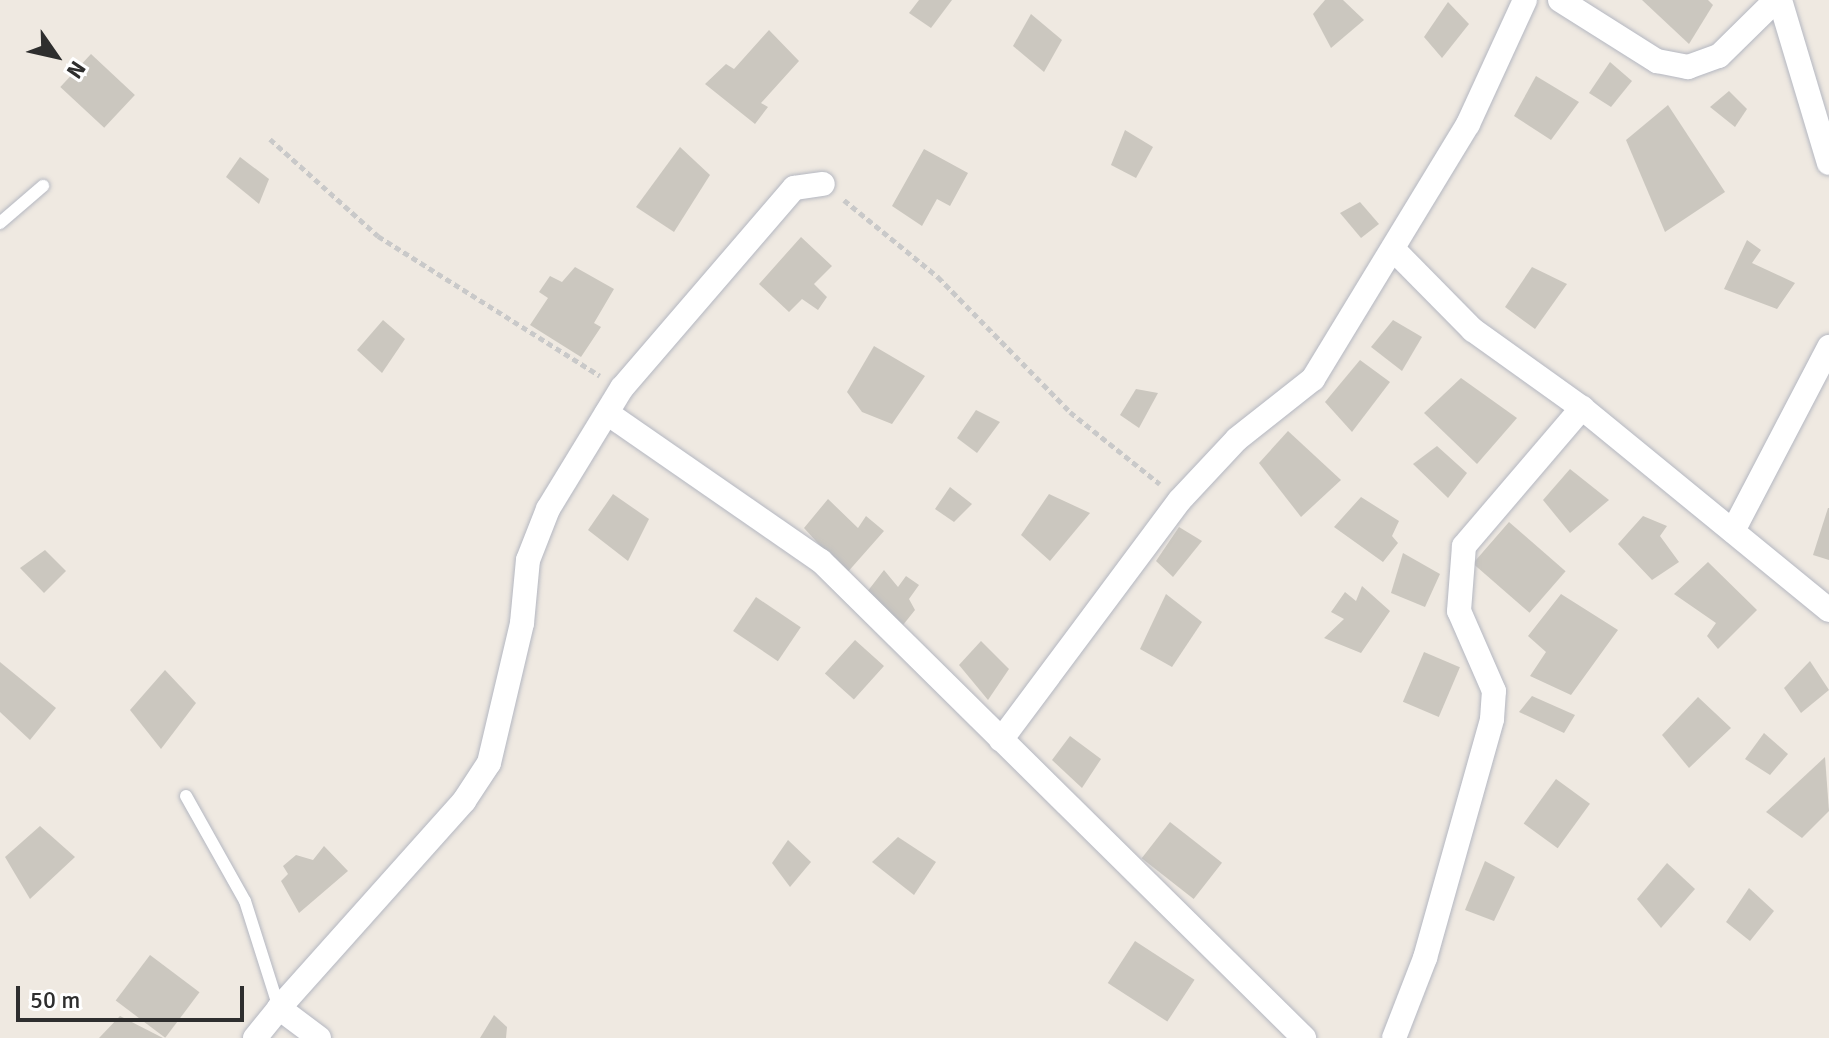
<!DOCTYPE html>
<style>
body{margin:0}
#map{position:relative;width:1829px;height:1038px;overflow:hidden;background:#efe9e1;font-family:Signika,sans-serif}
div>[style]{position:absolute}
[style*='--x']{left:calc(var(--x)*1px);top:calc(var(--y)*1px);width:calc(var(--w)*1px);rotate:calc(var(--a)*1deg)}
.building>*{inset:0;background:#cbc7bf;transform-origin:0 0}
.path>*{height:5px;margin-top:-2.5px;transform-origin:0;background:repeating-linear-gradient(90deg,#c9c9c9 0 6px,transparent 0 10px)}
.roads{filter:drop-shadow(0 0 2px #b4b7c1) drop-shadow(0 0 2px #b4b7c1)}
.lane>*{height:12px;margin:-6px;padding:0 6px;transform-origin:6px;border-radius:6px;background:#fff}
.street>*{height:24px;margin:-12px;padding:0 12px;transform-origin:12px;border-radius:12px;background:#fff}
span{translate:-50% -50%;white-space:nowrap;text-align:center;line-height:1.15;-webkit-text-stroke:6px #fff;paint-order:stroke}
.north{position:absolute;left:16px;top:16px;width:80px;height:80px;-webkit-text-stroke:6px #fff;paint-order:stroke;rotate:124deg;font-size:22px;font-weight:700;line-height:32px;text-align:center;color:#2e2e2e}
.north::after{content:'';display:block;margin:auto;width:28px;height:36px;background:#2e2e2e;clip-path:polygon(50% 0,100% 100%,50% 72%,0 100%)}
.scale{position:absolute;left:16px;top:986px;width:228px;height:36px;box-sizing:border-box;border:4px solid #2e2e2e;border-top:0;padding-left:10px;font-size:24px;line-height:28px;white-space:nowrap;color:#2e2e2e;-webkit-text-stroke:6px #fff;paint-order:stroke}
</style>
<div id="map">
<div class="building">
<div style="clip-path:polygon(919px 0,952px 0,931px 28px,909px 13px)"></div>
<div style="clip-path:polygon(1325px 0,1343px 0,1364px 20px,1331px 48px,1313px 14px)"></div>
<div style="clip-path:polygon(1642px 0,1708px 0,1713px 5px,1689px 44px)"></div>
<div style="clip-path:polygon(1448px 2px,1469px 24px,1442px 58px,1424px 37px)"></div>
<div style="clip-path:polygon(1031px 14px,1062px 40px,1044px 72px,1013px 46px)"></div>
<div style="clip-path:polygon(769px 30px,799px 61px,761px 103px,768px 107px,755px 124px,705px 84px,726px 64px,734px 69px)"></div>
<div style="left:91px;top:54px;width:60px;height:45px;rotate:43deg"></div>
<div style="clip-path:polygon(1610px 62px,1632px 81px,1611px 107px,1589px 93px)"></div>
<div style="clip-path:polygon(1536px 76px,1579px 102px,1551px 140px,1514px 116px)"></div>
<div style="clip-path:polygon(1729px 91px,1747px 109px,1735px 127px,1710px 107px)"></div>
<div style="clip-path:polygon(1668px 105px,1725px 192px,1665px 232px,1626px 140px)"></div>
<div style="clip-path:polygon(1125px 130px,1153px 147px,1136px 178px,1111px 165px)"></div>
<div style="clip-path:polygon(680px 147px,710px 175px,674px 232px,636px 207px)"></div>
<div style="clip-path:polygon(924px 149px,968px 173px,950px 206px,937px 199px,922px 226px,892px 206px)"></div>
<div style="clip-path:polygon(240px 157px,269px 179px,259px 204px,226px 177px)"></div>
<div style="clip-path:polygon(1360px 202px,1379px 224px,1361px 238px,1340px 213px)"></div>
<div style="clip-path:polygon(801px 237px,832px 266px,814px 284px,827px 297px,818px 310px,802px 299px,789px 312px,759px 284px)"></div>
<div style="clip-path:polygon(1747px 240px,1761px 250px,1752px 263px,1795px 283px,1777px 309px,1724px 289px)"></div>
<div style="clip-path:polygon(575px 267px,614px 289px,594px 323px,601px 327px,581px 357px,530px 325px,548px 298px,539px 292px,550px 276px,562px 282px)"></div>
<div style="clip-path:polygon(1532px 267px,1567px 284px,1535px 329px,1505px 307px)"></div>
<div style="clip-path:polygon(383px 320px,405px 339px,382px 373px,357px 350px)"></div>
<div style="clip-path:polygon(1393px 320px,1422px 337px,1402px 371px,1371px 347px)"></div>
<div style="clip-path:polygon(874px 346px,925px 376px,892px 424px,862px 412px,847px 392px)"></div>
<div style="clip-path:polygon(1360px 360px,1390px 382px,1352px 432px,1325px 402px)"></div>
<div style="clip-path:polygon(1461px 378px,1517px 418px,1477px 464px,1424px 413px)"></div>
<div style="clip-path:polygon(1136px 389px,1158px 393px,1139px 428px,1120px 415px)"></div>
<div style="clip-path:polygon(976px 410px,1000px 422px,977px 453px,957px 438px)"></div>
<div style="clip-path:polygon(1288px 431px,1341px 480px,1301px 517px,1259px 463px)"></div>
<div style="clip-path:polygon(1437px 446px,1467px 473px,1448px 498px,1413px 464px)"></div>
<div style="clip-path:polygon(1570px 469px,1609px 500px,1570px 533px,1543px 500px)"></div>
<div style="clip-path:polygon(950px 487px,972px 504px,954px 522px,935px 509px)"></div>
<div style="clip-path:polygon(613px 494px,649px 519px,628px 561px,588px 530px)"></div>
<div style="clip-path:polygon(1049px 494px,1090px 513px,1050px 561px,1021px 535px)"></div>
<div style="clip-path:polygon(1361px 497px,1399px 521px,1392px 536px,1398px 543px,1383px 562px,1334px 527px)"></div>
<div style="clip-path:polygon(828px 499px,858px 528px,866px 516px,884px 531px,846px 574px,804px 528px)"></div>
<div style="clip-path:polygon(1828px 508px,1829px 508px,1829px 560px,1813px 555px)"></div>
<div style="clip-path:polygon(1643px 516px,1667px 526px,1660px 536px,1679px 562px,1652px 580px,1618px 544px)"></div>
<div style="left:1509px;top:522px;width:75px;height:55px;rotate:41deg"></div>
<div style="clip-path:polygon(1179px 527px,1202px 541px,1173px 577px,1156px 561px)"></div>
<div style="clip-path:polygon(45px 550px,66px 571px,44px 593px,20px 568px)"></div>
<div style="clip-path:polygon(1403px 553px,1440px 574px,1425px 607px,1391px 593px)"></div>
<div style="clip-path:polygon(1708px 562px,1757px 610px,1718px 649px,1707px 636px,1716px 623px,1674px 594px)"></div>
<div style="clip-path:polygon(884px 570px,898px 587px,906px 576px,919px 585px,909px 599px,915px 610px,903px 625px,867px 592px)"></div>
<div style="clip-path:polygon(1362px 586px,1390px 611px,1361px 653px,1324px 638px,1344px 619px,1331px 612px,1345px 592px,1356px 601px)"></div>
<div style="clip-path:polygon(1166px 594px,1202px 622px,1172px 667px,1140px 649px)"></div>
<div style="clip-path:polygon(1561px 594px,1618px 630px,1571px 695px,1530px 676px,1546px 652px,1528px 636px)"></div>
<div style="left:756px;top:597px;width:54px;height:41px;rotate:34deg"></div>
<div style="left:855px;top:640px;width:39px;height:45px;rotate:42deg"></div>
<div style="clip-path:polygon(981px 641px,1009px 669px,988px 700px,959px 665px)"></div>
<div style="left:1424px;top:652px;width:39px;height:54px;rotate:23deg"></div>
<div style="clip-path:polygon(1810px 661px,1829px 690px,1801px 713px,1784px 688px)"></div>
<div style="clip-path:polygon(0 662px,56px 708px,30px 740px,0 712px)"></div>
<div style="clip-path:polygon(165px 670px,196px 703px,161px 749px,130px 710px)"></div>
<div style="clip-path:polygon(1532px 696px,1575px 715px,1564px 733px,1519px 712px)"></div>
<div style="clip-path:polygon(1698px 697px,1731px 728px,1689px 768px,1662px 735px)"></div>
<div style="clip-path:polygon(1764px 733px,1788px 754px,1770px 775px,1745px 759px)"></div>
<div style="clip-path:polygon(1070px 736px,1101px 759px,1082px 788px,1052px 760px)"></div>
<div style="clip-path:polygon(1825px 757px,1829px 811px,1802px 838px,1766px 812px)"></div>
<div style="left:1556px;top:779px;width:42px;height:55px;rotate:36deg"></div>
<div style="left:1170px;top:822px;width:66px;height:46px;rotate:38deg"></div>
<div style="clip-path:polygon(40px 826px,75px 857px,30px 899px,5px 857px)"></div>
<div style="clip-path:polygon(898px 837px,936px 862px,914px 895px,872px 862px)"></div>
<div style="clip-path:polygon(788px 840px,811px 862px,790px 887px,772px 863px)"></div>
<div style="clip-path:polygon(324px 846px,348px 871px,299px 913px,281px 881px,288px 874px,283px 866px,296px 855px,313px 860px)"></div>
<div style="clip-path:polygon(1485px 861px,1515px 877px,1494px 921px,1465px 910px)"></div>
<div style="clip-path:polygon(1667px 863px,1695px 889px,1661px 928px,1637px 899px)"></div>
<div style="clip-path:polygon(1749px 888px,1774px 911px,1750px 941px,1726px 922px)"></div>
<div style="left:1135px;top:941px;width:71px;height:50px;rotate:33deg"></div>
<div style="left:150px;top:955px;width:62px;height:57px;rotate:37deg"></div>
<div style="clip-path:polygon(494px 1015px,507px 1027px,506px 1038px,480px 1038px)"></div>
<div style="clip-path:polygon(120px 1016px,163px 1038px,99px 1038px)"></div>
</div>
<div class="path">
<div style="--x:270;--y:139;--w:145;--a:41.9"></div>
<div style="--x:378;--y:236;--w:262;--a:32.2"></div>
<div style="--x:844;--y:200;--w:122;--a:39.3"></div>
<div style="--x:938;--y:277;--w:189;--a:45.6"></div>
<div style="--x:1070;--y:412;--w:115;--a:38.7"></div>
</div>
<div class="roads">
<div class="lane">
<div style="--x:0;--y:223;--w:57;--a:-40.7"></div>
<div style="--x:186;--y:796;--w:120;--a:60.7"></div>
<div style="--x:245;--y:901;--w:112;--a:72.4"></div>
</div>
<div class="street">
<div style="--x:1560;--y:0;--w:115;--a:32.2"></div>
<div style="--x:1657;--y:61;--w:32;--a:11"></div>
<div style="--x:1688;--y:67;--w:33;--a:-20"></div>
<div style="--x:1719;--y:56;--w:80;--a:-44.5"></div>
<div style="--x:1780;--y:0;--w:170;--a:73.3"></div>
<div style="--x:1395;--y:251;--w:111;--a:45.4"></div>
<div style="--x:1473;--y:330;--w:134;--a:35.6"></div>
<div style="--x:1582;--y:408;--w:319;--a:39.3"></div>
<div style="--x:607;--y:413;--w:260;--a:34.7"></div>
<div style="--x:821;--y:561;--w:679;--a:44.64"></div>
<div style="--x:1733;--y:531;--w:208;--a:-62.4"></div>
<div style="--x:1001;--y:740;--w:299;--a:-53.3"></div>
<div style="--x:1180;--y:500;--w:83;--a:-46.9"></div>
<div style="--x:1237;--y:439;--w:97;--a:-38.3"></div>
<div style="--x:1313;--y:379;--w:298;--a:-58.7"></div>
<div style="--x:1468;--y:124;--w:136;--a:-65.3"></div>
<div style="--x:279;--y:1008;--w:278;--a:-48.2"></div>
<div style="--x:464;--y:801;--w:45;--a:-56.7"></div>
<div style="--x:489;--y:763;--w:144;--a:-76.7"></div>
<div style="--x:522;--y:623;--w:63;--a:-84.6"></div>
<div style="--x:528;--y:560;--w:55;--a:-68.6"></div>
<div style="--x:548;--y:509;--w:142;--a:-58.6"></div>
<div style="--x:622;--y:388;--w:264;--a:-49.3"></div>
<div style="--x:794;--y:188;--w:29;--a:-8"></div>
<div style="--x:255;--y:1038;--w:38;--a:-51"></div>
<div style="--x:279;--y:1008;--w:50;--a:36.9"></div>
<div style="--x:1394;--y:1038;--w:86;--a:-68.8"></div>
<div style="--x:1425;--y:958;--w:248;--a:-74.3"></div>
<div style="--x:1492;--y:719;--w:28;--a:-86"></div>
<div style="--x:1494;--y:691;--w:87;--a:-113.6"></div>
<div style="--x:1459;--y:611;--w:65;--a:-85.6"></div>
<div style="--x:1464;--y:546;--w:182;--a:-49.5"></div>
</div>
</div>
<div class="north">N</div>
<div class="scale">50 m</div>
</div>
